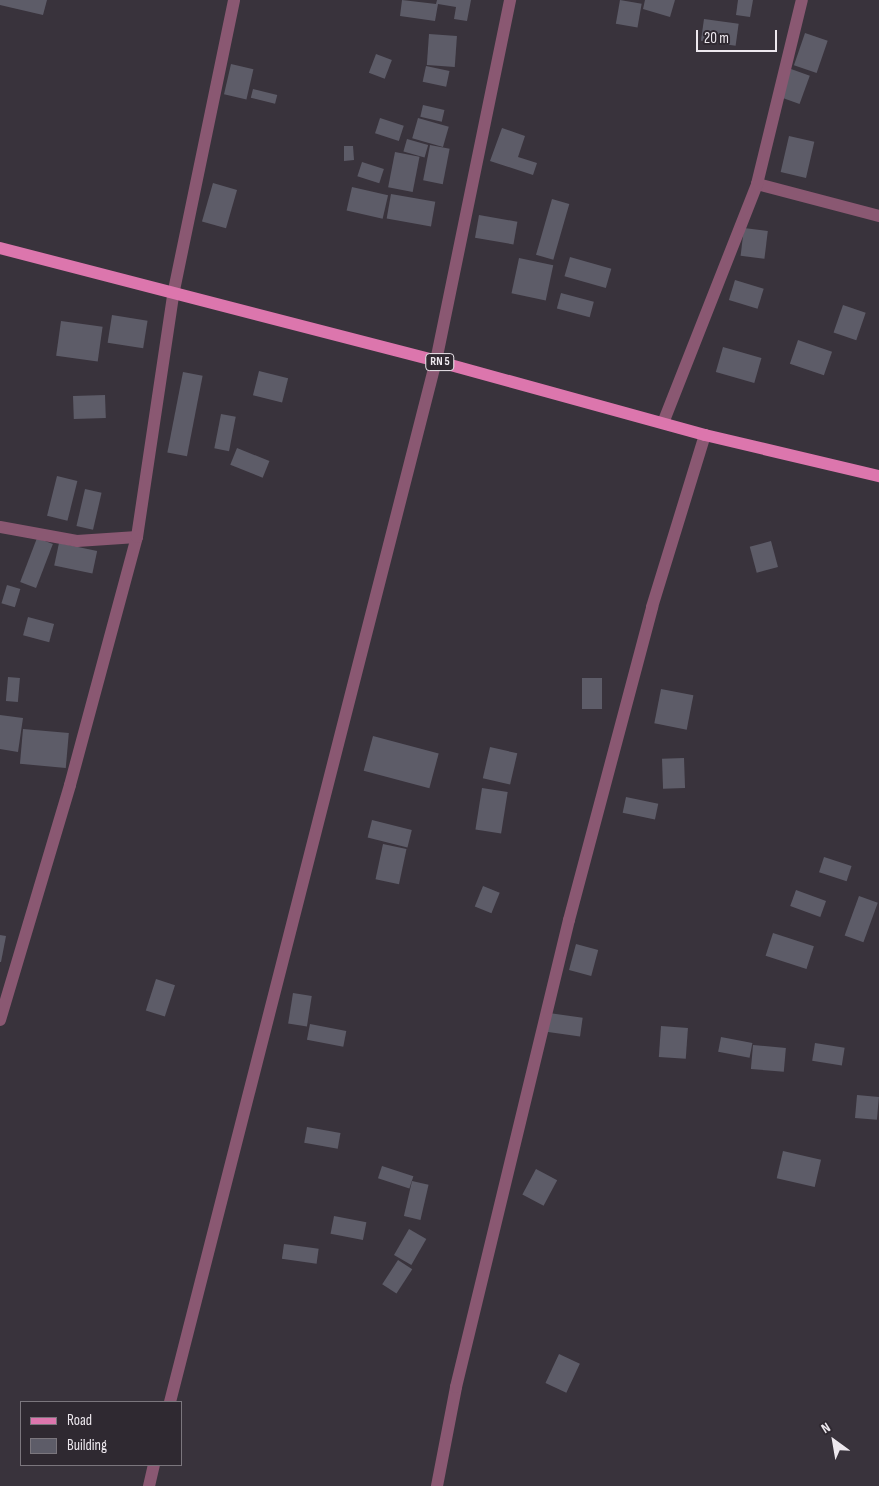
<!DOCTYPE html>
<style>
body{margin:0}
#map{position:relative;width:879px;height:1486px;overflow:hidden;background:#39333c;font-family:"Sofia Sans Condensed",sans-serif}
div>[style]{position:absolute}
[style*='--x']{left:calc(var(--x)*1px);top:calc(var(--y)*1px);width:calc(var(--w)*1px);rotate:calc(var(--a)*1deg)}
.building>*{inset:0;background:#5d5c68;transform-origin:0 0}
.minor>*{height:12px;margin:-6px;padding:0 6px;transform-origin:6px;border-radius:6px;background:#8a5872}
.major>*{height:12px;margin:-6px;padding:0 6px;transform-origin:6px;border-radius:6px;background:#dc76ad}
span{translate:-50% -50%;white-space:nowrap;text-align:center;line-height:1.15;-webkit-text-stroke:4px #2f2931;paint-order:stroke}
.shield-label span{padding:1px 4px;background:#2f2931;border:1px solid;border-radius:4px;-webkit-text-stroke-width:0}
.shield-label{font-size:12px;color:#eee9ef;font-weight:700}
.legend{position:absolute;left:20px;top:1401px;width:162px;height:65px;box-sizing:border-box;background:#2f2931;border:1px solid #7b767d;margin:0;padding:6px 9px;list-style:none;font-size:15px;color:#eee9ef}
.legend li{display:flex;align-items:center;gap:10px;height:25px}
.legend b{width:25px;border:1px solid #7b767d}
.north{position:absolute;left:809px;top:1416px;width:50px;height:50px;-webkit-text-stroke:4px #2f2931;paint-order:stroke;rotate:328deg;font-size:14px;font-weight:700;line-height:20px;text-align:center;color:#eee9ef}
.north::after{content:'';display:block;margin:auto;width:18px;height:22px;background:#eee9ef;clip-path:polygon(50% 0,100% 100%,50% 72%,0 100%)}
.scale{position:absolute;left:696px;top:30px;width:81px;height:22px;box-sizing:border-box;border:2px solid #eee9ef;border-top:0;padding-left:6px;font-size:15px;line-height:18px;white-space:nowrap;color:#eee9ef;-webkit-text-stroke:4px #2f2931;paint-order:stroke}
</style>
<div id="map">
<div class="building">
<div style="clip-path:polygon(0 0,47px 0,43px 15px,0 5px)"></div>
<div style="clip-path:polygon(402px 0,436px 4px,437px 0,471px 0,467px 21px,454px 19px,456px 7px,438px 4px,435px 21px,400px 16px)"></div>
<div style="left:620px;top:0;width:22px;height:24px;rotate:10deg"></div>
<div style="clip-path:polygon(645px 0,675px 0,670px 17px,643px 9px)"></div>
<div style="clip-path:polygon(738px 0,753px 0,750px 17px,736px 15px)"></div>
<div style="left:704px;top:19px;width:35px;height:22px;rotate:8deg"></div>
<div style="left:805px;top:33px;width:24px;height:34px;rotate:19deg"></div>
<div style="left:429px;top:34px;width:28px;height:31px;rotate:4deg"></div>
<div style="left:376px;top:54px;width:17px;height:20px;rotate:21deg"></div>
<div style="left:231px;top:64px;width:23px;height:31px;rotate:13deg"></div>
<div style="left:426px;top:66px;width:24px;height:16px;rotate:12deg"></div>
<div style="left:791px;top:69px;width:20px;height:30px;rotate:20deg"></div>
<div style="left:253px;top:89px;width:25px;height:9px;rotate:14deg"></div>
<div style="left:423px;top:105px;width:22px;height:12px;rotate:13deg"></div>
<div style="left:380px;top:118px;width:25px;height:16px;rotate:18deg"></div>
<div style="left:418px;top:118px;width:32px;height:21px;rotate:16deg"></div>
<div style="clip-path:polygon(502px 128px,525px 136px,518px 157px,537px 163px,533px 175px,490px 161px)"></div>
<div style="left:789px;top:136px;width:26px;height:37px;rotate:13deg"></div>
<div style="left:407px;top:139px;width:22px;height:13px;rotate:16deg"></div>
<div style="left:430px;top:145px;width:20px;height:36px;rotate:11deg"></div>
<div style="clip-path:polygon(344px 146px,353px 146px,354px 160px,344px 161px)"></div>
<div style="left:395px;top:152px;width:25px;height:36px;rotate:11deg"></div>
<div style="left:362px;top:162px;width:23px;height:15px;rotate:18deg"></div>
<div style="left:213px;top:183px;width:25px;height:40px;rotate:16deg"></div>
<div style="left:352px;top:187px;width:37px;height:24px;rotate:13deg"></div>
<div style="left:391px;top:194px;width:45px;height:25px;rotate:10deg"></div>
<div style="left:552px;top:199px;width:18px;height:58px;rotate:16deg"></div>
<div style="left:479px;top:215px;width:39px;height:23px;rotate:10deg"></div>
<div style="left:744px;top:228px;width:24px;height:28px;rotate:7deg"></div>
<div style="left:570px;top:257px;width:43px;height:20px;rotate:16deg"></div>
<div style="left:519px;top:258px;width:35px;height:36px;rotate:12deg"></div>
<div style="left:735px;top:280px;width:30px;height:21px;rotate:17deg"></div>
<div style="left:561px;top:293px;width:34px;height:16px;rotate:15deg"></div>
<div style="left:843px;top:305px;width:24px;height:29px;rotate:19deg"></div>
<div style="left:112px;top:315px;width:36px;height:28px;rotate:9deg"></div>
<div style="left:61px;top:321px;width:42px;height:35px;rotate:8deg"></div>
<div style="left:798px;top:340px;width:36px;height:25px;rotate:19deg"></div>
<div style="left:723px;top:347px;width:40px;height:26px;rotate:16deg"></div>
<div style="left:259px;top:371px;width:30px;height:25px;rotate:14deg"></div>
<div style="left:183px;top:372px;width:20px;height:82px;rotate:11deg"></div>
<div style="left:105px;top:395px;width:23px;height:32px;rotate:88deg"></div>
<div style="left:221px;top:414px;width:15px;height:35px;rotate:11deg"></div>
<div style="left:237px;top:448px;width:35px;height:18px;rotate:22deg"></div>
<div style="left:57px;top:476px;width:21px;height:41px;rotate:14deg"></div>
<div style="left:85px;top:489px;width:17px;height:38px;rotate:13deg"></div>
<div style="left:37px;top:538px;width:17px;height:47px;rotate:21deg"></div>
<div style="left:771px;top:541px;width:27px;height:22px;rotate:75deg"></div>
<div style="left:59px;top:543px;width:39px;height:23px;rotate:12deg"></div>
<div style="left:7px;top:585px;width:14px;height:19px;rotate:17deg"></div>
<div style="left:28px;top:617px;width:27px;height:19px;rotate:15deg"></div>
<div style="left:8px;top:677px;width:12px;height:24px;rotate:5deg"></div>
<div style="left:602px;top:678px;width:31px;height:20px;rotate:90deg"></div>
<div style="left:661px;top:689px;width:33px;height:35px;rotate:11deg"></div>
<div style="clip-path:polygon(0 715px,23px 718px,18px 752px,0 749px)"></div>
<div style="left:23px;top:729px;width:46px;height:35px;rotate:5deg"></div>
<div style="left:373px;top:736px;width:68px;height:36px;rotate:15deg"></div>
<div style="left:490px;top:747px;width:28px;height:32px;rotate:13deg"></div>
<div style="left:684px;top:758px;width:30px;height:22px;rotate:88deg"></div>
<div style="left:482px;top:788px;width:26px;height:42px;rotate:9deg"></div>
<div style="left:626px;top:797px;width:33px;height:16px;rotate:12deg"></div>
<div style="left:372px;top:820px;width:41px;height:18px;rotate:14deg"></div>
<div style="left:383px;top:844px;width:24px;height:36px;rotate:12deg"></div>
<div style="left:824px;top:857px;width:29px;height:16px;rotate:18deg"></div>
<div style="left:483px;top:886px;width:18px;height:22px;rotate:22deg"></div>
<div style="left:796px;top:890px;width:32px;height:17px;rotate:20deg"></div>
<div style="left:859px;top:896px;width:20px;height:42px;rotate:20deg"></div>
<div style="left:773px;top:933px;width:43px;height:24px;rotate:18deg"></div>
<div style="clip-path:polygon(0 935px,6px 936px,1px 962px,0 962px)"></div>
<div style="left:576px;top:944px;width:23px;height:27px;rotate:15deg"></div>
<div style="left:156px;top:979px;width:20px;height:33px;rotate:18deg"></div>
<div style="left:293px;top:993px;width:19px;height:31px;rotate:9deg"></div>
<div style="left:549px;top:1013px;width:34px;height:19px;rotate:8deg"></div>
<div style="left:310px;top:1024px;width:37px;height:16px;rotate:11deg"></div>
<div style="left:661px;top:1026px;width:27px;height:31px;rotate:4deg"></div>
<div style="left:721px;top:1037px;width:32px;height:15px;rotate:11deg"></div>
<div style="left:815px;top:1043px;width:30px;height:18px;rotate:9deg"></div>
<div style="left:753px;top:1045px;width:33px;height:24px;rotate:5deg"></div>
<div style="left:857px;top:1095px;width:22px;height:23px;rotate:5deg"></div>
<div style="left:307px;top:1127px;width:34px;height:16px;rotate:10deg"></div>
<div style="left:783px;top:1151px;width:39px;height:28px;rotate:13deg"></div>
<div style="left:382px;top:1166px;width:33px;height:13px;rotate:18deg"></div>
<div style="left:536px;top:1169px;width:24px;height:29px;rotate:28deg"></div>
<div style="left:412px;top:1181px;width:17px;height:36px;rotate:13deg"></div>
<div style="left:334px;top:1216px;width:33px;height:18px;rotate:11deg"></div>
<div style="left:409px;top:1229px;width:20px;height:30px;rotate:30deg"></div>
<div style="left:284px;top:1244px;width:35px;height:15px;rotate:8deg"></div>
<div style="left:398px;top:1260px;width:17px;height:29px;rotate:33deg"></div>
<div style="left:559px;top:1354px;width:23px;height:32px;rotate:25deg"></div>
</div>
<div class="minor">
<div style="--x:757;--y:184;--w:126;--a:14.7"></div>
<div style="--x:663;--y:423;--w:257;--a:-68.5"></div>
<div style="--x:757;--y:184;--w:189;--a:-76.3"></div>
<div style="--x:0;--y:527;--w:78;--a:10.3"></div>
<div style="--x:77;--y:541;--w:60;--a:-3.8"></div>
<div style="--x:0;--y:1020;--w:245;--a:-73.4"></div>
<div style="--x:70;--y:785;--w:257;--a:-74.9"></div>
<div style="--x:137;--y:537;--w:245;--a:-81.5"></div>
<div style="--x:173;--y:295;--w:301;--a:-78.3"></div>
<div style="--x:170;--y:1402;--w:1074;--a:-75.67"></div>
<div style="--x:436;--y:361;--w:369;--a:-78.4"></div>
<div style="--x:149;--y:1486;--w:22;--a:-77"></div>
<div style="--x:437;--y:1486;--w:101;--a:-79.1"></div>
<div style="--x:456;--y:1387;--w:480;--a:-76.4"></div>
<div style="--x:569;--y:920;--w:324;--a:-75.1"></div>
<div style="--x:652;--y:607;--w:180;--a:-72.9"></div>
</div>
<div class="major">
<div style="--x:0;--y:248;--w:450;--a:14.5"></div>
<div style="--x:436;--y:361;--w:279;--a:15.4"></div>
<div style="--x:705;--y:435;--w:179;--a:13.3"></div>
</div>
<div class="shield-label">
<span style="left:440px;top:362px">RN 5</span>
</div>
<ul class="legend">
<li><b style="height:6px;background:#dc76ad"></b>Road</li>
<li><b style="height:14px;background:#5d5c68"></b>Building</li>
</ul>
<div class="north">N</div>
<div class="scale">20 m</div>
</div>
